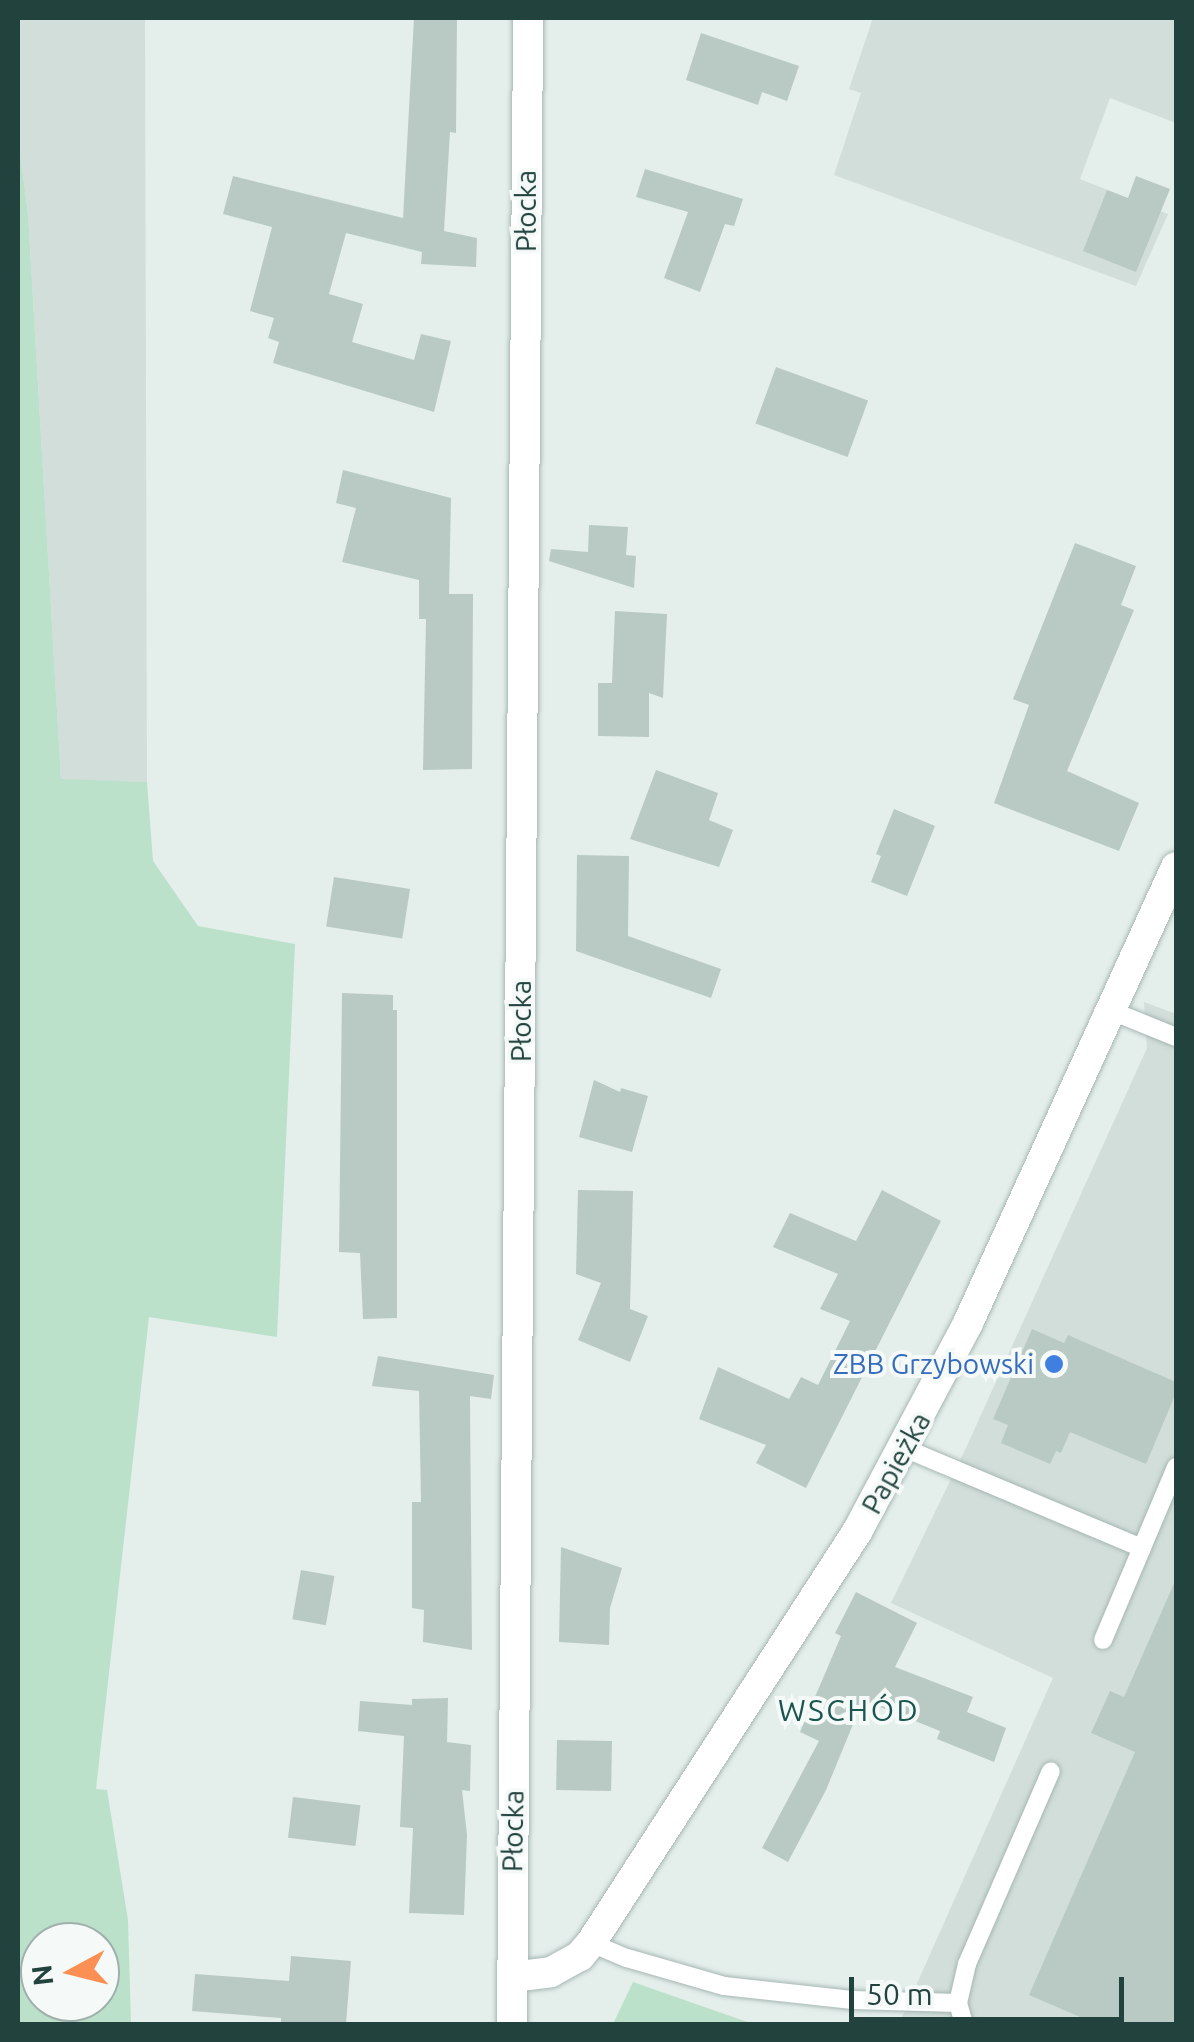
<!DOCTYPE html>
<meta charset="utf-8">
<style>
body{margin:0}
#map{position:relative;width:1194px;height:2042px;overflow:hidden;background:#e4eeeb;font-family:Ubuntu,sans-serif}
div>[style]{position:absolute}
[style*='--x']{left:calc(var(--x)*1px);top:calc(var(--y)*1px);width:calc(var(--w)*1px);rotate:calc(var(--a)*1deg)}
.built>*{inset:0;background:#d2deda}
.green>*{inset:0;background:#bbe1ca}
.building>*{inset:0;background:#b9cac4;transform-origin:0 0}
.roads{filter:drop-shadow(0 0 2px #a6b7b3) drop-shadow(0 0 2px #a6b7b3)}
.lane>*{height:18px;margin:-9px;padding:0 9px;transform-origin:9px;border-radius:9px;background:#fff}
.street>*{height:30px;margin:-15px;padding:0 15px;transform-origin:15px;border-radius:15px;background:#fff}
.secondary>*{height:30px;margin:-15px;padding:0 15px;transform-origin:15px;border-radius:15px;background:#fff}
.dots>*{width:28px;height:28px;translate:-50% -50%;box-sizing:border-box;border:5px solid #f5faf8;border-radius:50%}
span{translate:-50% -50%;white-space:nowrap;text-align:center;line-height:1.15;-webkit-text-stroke:8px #f5faf8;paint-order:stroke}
.street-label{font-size:28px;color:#21423d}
.shop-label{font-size:28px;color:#366cbe}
.right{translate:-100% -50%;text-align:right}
.neighbourhood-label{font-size:30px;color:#1b564e;letter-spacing:2.5px}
.frame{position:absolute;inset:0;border:20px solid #21423d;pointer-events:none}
.north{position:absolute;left:20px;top:1922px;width:100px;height:100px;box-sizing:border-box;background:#f5faf8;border:2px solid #a0b0ad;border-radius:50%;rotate:263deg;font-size:28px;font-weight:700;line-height:40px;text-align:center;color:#21423d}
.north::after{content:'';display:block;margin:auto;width:35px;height:45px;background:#fc9054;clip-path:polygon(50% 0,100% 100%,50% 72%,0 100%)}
.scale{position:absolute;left:849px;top:1977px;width:275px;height:45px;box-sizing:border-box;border:5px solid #21423d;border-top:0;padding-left:12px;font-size:30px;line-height:35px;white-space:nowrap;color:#21423d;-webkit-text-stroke:8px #f5faf8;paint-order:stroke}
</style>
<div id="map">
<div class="built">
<div style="clip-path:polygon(18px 18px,145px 18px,147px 782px,61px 780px,28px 213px,18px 138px)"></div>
<div style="clip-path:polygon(873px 18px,1176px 18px,1176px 123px,1110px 98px,1080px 179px,1168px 214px,1136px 286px,834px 175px,861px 93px,849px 89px)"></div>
<div style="clip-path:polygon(1144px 1002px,1176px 1014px,1176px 2024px,899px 2024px,1053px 1678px,891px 1603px,966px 1448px,1147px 1048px)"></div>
</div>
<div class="green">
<div style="clip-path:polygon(evenodd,18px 138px,28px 213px,61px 779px,147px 782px,153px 861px,198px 926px,295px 944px,277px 1337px,149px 1317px,96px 1789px,107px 1790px,128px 1920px,131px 2024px,18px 2024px,18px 138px,40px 1942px,100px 1942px,100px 2002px,40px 2002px,40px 1942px)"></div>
<div style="clip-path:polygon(633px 1982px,753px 2024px,613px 2024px)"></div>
</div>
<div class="building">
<div style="clip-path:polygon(414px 18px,457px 18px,456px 133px,450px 132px,444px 231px,477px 238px,476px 267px,421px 264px,422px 252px,346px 233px,329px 294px,363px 304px,352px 342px,414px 360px,421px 334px,451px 341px,434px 412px,273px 363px,279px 342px,268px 338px,274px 318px,250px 311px,272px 227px,223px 214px,233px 176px,403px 218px)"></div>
<div style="clip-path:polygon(701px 33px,799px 66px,787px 101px,762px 92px,758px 105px,686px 80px)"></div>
<div style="clip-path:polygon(645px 169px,743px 199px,734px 226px,725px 224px,700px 292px,664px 278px,688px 212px,636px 197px)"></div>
<div style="clip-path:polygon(1136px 176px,1170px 189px,1136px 272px,1083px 251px,1107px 190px,1128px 198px)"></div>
<div style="left:776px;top:367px;width:98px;height:60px;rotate:20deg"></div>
<div style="clip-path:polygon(343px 470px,451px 498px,449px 594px,473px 594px,472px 769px,423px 770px,426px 619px,419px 619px,419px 580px,342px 562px,356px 508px,336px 503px)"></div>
<div style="clip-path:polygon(589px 525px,628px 527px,626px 555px,636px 556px,634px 588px,549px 561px,551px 549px,588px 552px)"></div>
<div style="clip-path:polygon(1075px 543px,1136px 566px,1121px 605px,1134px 610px,1067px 771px,1139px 803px,1119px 851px,994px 803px,1029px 705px,1013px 699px)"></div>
<div style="clip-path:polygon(615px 611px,667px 614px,663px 698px,649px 693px,649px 737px,598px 736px,598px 683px,612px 683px)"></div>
<div style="clip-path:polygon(656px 770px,718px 793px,709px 820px,733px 830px,719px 867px,630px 839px)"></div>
<div style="clip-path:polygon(894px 809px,935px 826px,907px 896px,871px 882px,881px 856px,876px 854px)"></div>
<div style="clip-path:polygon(577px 855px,629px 856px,628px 936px,721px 969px,711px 998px,576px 951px)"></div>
<div style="left:334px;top:877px;width:77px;height:50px;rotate:9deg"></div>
<div style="clip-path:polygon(342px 993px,393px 995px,393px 1010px,397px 1010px,397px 1318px,363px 1319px,360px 1253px,339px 1252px)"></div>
<div style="clip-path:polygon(594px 1080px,620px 1092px,621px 1088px,648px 1096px,632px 1152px,579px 1137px)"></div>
<div style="clip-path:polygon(578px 1190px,633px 1191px,630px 1309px,648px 1316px,630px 1362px,578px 1340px,601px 1283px,576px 1274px)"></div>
<div style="clip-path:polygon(882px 1190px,941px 1221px,806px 1488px,756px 1463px,766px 1445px,699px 1419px,718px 1367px,789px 1399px,801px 1377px,818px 1385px,850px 1321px,820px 1309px,838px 1274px,773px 1247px,790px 1213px,856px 1241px)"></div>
<div style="clip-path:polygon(1032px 1329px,1064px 1343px,1068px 1335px,1176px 1382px,1176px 1393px,1146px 1464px,1070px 1432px,1061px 1453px,1056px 1451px,1050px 1464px,1001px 1443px,1008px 1425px,993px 1419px)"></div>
<div style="clip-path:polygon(378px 1356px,494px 1375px,491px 1399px,470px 1396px,472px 1650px,423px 1642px,424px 1610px,412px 1608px,412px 1502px,421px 1502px,419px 1391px,372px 1386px)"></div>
<div style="clip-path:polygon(561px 1547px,622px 1568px,610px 1608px,609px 1645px,559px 1642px)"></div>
<div style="left:301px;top:1570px;width:34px;height:50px;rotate:10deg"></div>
<div style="clip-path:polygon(1176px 1579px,1176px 2024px,1096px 2024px,1029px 1995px,1135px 1752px,1091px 1733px,1110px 1691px,1124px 1697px)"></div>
<div style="clip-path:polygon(856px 1592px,917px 1623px,895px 1667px,973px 1697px,967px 1712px,1006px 1728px,994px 1762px,937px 1739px,940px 1731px,863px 1700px,826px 1790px,788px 1862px,762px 1848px,819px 1741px,800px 1732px,841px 1636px,835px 1633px)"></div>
<div style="clip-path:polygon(448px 1698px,447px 1742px,471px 1745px,470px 1791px,462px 1790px,467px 1835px,464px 1915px,409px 1913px,413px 1828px,400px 1827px,404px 1736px,358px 1731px,360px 1701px,412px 1705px,412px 1699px)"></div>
<div style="left:557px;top:1740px;width:55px;height:50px;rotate:1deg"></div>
<div style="left:293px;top:1797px;width:68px;height:41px;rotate:7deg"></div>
<div style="clip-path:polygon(291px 1956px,351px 1961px,346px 2024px,281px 2024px,281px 2018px,192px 2011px,195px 1974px,289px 1981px)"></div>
</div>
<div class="roads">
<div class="lane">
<div style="--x:1112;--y:1011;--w:69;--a:22.1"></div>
<div style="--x:904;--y:1448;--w:258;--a:22.8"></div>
<div style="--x:1103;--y:1640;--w:188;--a:-67.1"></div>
<div style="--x:591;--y:1943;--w:39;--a:23"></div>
<div style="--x:627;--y:1958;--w:101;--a:16.1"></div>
<div style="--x:724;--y:1986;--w:129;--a:6.2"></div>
<div style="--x:852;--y:2000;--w:106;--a:1.6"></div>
<div style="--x:964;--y:2024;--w:22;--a:-106"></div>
<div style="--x:958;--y:2003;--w:40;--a:-77"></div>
<div style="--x:967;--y:1964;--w:210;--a:-66.5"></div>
</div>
<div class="street">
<div style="--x:512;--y:1977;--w:39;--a:-7"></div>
<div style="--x:551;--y:1972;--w:33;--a:-29"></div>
<div style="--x:580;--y:1956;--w:17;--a:-50"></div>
<div style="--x:591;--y:1943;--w:490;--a:-57.1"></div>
<div style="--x:857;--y:1532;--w:237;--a:-62"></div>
<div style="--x:968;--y:1323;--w:501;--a:-65.48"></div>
</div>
<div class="secondary">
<div style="--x:512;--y:2024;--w:2006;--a:-89.54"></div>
</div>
</div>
<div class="dots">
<div style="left:1054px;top:1364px;background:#3f7fe0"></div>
</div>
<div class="street-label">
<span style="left:526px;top:211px;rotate:-90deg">Płocka</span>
<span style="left:521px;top:1021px;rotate:-90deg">Płocka</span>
<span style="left:896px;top:1463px;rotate:-61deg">Papieżka</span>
<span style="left:513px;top:1831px;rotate:-89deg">Płocka</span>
</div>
<div class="shop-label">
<span class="right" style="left:1034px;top:1364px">ZBB Grzybowski</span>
</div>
<div class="neighbourhood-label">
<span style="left:849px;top:1710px">WSCHÓD</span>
</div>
<div class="frame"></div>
<div class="north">N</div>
<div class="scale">50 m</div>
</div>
